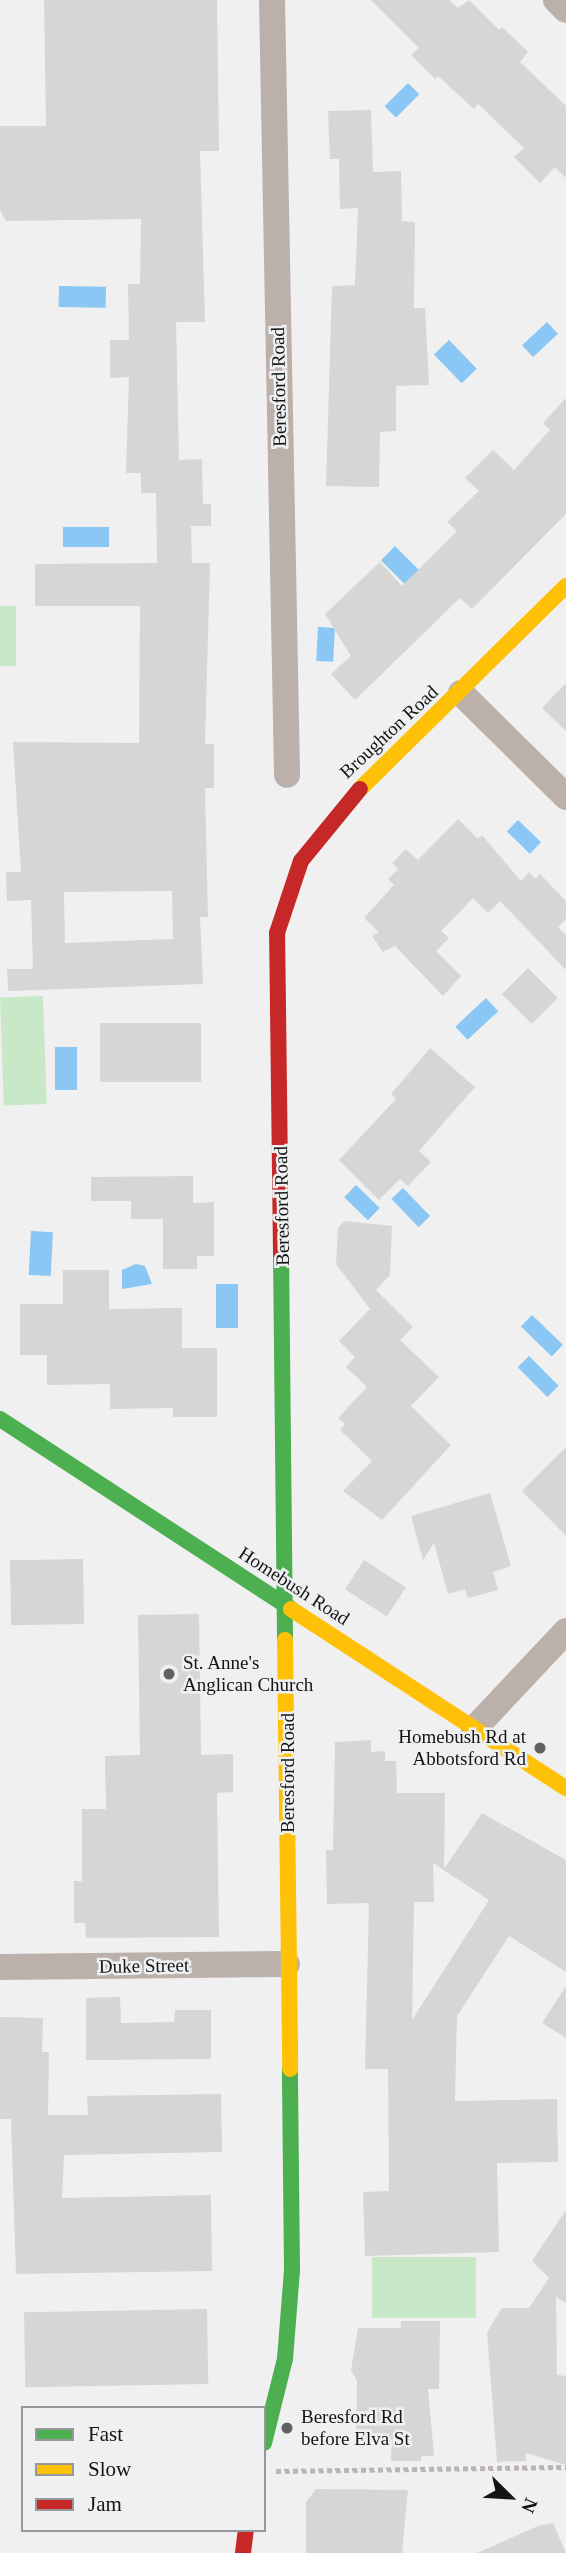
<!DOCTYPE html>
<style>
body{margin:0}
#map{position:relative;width:566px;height:2553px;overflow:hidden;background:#f0f0f0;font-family:"Times New Roman",serif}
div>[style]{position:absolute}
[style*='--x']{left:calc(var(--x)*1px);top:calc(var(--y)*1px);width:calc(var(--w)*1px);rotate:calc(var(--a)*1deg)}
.green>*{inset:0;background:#c9e8c8;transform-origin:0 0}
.water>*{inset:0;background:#8bc7f4;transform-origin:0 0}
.building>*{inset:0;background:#d6d6d6;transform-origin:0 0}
.path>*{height:4.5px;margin-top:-2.25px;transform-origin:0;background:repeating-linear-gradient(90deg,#bab4b2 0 5px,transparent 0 8.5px)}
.street>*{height:26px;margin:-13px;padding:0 13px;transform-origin:13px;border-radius:13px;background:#bcb0aa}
.fast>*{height:16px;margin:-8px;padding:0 8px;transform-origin:8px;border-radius:8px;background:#4caf50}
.slow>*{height:16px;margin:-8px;padding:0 8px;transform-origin:8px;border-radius:8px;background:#ffc107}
.jam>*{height:16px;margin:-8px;padding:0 8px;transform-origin:8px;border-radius:8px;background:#c62828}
.dots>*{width:19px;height:19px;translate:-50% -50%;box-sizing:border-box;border:4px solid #eff0f1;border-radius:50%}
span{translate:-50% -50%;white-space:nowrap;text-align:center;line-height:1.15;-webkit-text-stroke:5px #eff0f1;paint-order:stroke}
.street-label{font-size:19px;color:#141415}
.poi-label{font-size:19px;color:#141415}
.left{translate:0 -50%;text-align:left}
.right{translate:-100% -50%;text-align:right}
.legend{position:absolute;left:21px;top:2406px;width:245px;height:126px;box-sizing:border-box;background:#eff0f1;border:2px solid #979899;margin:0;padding:9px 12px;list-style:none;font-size:21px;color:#141415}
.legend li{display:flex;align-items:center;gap:14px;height:35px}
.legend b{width:35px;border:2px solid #979899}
.north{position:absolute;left:475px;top:2462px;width:70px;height:70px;-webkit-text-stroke:5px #eff0f1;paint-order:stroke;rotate:114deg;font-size:19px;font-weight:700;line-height:28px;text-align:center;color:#141415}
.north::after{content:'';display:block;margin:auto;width:24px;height:32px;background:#141415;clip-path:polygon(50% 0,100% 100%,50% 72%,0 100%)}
</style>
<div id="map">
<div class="green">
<div style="left:0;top:606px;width:16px;height:60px"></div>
<div style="left:43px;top:996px;width:108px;height:43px;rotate:88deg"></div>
<div style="left:476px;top:2257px;width:61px;height:104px;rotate:90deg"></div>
</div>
<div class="water">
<div style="left:408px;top:83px;width:16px;height:33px;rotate:45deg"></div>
<div style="left:59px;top:286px;width:47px;height:21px;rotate:1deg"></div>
<div style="left:547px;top:322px;width:16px;height:34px;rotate:47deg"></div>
<div style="left:449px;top:340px;width:40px;height:21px;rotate:46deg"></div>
<div style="left:63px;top:527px;width:46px;height:20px"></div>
<div style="left:395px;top:546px;width:40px;height:20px;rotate:45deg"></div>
<div style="left:318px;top:627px;width:17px;height:34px;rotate:3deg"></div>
<div style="left:518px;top:820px;width:32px;height:16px;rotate:44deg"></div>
<div style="left:486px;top:998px;width:18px;height:42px;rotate:47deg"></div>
<div style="left:55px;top:1047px;width:22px;height:43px"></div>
<div style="left:356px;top:1185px;width:33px;height:17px;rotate:44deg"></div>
<div style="left:403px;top:1188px;width:39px;height:16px;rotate:46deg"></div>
<div style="left:31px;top:1231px;width:22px;height:44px;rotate:3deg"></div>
<div style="clip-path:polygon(136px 1264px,145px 1266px,152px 1284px,122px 1289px,122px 1270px)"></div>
<div style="left:216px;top:1284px;width:22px;height:44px"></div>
<div style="left:532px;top:1315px;width:43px;height:16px;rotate:44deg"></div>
<div style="left:529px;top:1356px;width:42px;height:16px;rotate:45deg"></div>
</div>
<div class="building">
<div style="clip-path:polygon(evenodd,44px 0,217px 0,219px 151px,200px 151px,205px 322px,176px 322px,179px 460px,202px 459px,203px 504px,211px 504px,211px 526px,191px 526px,192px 563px,210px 563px,205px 744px,214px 744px,214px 788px,205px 788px,208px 917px,200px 917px,203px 984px,8px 991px,7px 969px,33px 969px,31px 900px,7px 901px,6px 872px,21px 872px,13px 742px,139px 743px,140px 606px,35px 606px,35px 564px,157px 563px,156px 493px,141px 493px,141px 473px,126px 473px,129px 377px,110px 378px,110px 340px,129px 340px,128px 284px,140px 284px,141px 219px,6px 221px,0 210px,0 126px,46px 126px,44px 0,172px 891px,173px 939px,65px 943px,64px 892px,172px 891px)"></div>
<div style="clip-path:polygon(371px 0,449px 0,458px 8px,469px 0,499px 30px,502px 27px,528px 52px,520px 62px,566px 106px,566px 178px,555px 167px,540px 183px,514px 157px,524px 148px,478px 104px,474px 109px,438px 76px,435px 79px,411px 55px,419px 48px)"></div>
<div style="clip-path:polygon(371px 110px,373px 172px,401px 171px,402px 221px,415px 222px,414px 308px,425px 308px,429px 385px,396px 386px,396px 431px,380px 432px,379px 487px,326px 486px,332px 286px,355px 285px,358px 208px,340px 209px,339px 159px,330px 159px,328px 111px)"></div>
<div style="clip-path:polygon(566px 398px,566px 514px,472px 609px,460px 598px,355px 700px,331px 674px,351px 656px,325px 614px,380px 562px,402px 586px,457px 531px,447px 522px,479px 491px,465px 478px,493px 450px,514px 470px,550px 430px,543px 423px)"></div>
<div style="clip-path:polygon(566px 683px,566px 731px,542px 708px)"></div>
<div style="clip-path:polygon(458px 819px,478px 839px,482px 835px,521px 881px,529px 872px,536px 879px,540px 874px,566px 901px,566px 919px,558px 927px,566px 935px,566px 970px,500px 901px,488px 913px,473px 898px,441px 931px,449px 938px,436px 951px,461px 976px,443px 996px,395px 946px,383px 952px,372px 936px,379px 932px,364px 918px,394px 885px,388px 879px,398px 869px,392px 863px,406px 849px,418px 860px)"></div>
<div style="left:528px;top:968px;width:42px;height:37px;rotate:45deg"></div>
<div style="left:100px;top:1023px;width:101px;height:59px"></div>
<div style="clip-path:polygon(430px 1048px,475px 1087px,419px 1151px,431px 1162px,408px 1186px,400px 1179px,379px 1200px,339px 1160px,396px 1099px,391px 1094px)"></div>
<div style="clip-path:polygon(193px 1176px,193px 1203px,214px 1202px,214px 1256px,197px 1256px,197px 1269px,163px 1269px,163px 1219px,131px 1219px,131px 1201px,91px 1201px,91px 1177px)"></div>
<div style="clip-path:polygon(344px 1221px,392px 1226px,390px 1275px,376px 1290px,413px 1327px,400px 1340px,439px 1377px,411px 1406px,451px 1445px,382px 1520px,343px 1491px,372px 1461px,340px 1430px,345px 1424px,338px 1418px,367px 1387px,346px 1367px,355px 1357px,339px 1341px,370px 1309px,336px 1264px,338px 1228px)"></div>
<div style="clip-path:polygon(63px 1270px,109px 1270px,109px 1309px,182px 1308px,182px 1348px,217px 1348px,217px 1417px,173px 1417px,173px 1408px,110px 1409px,110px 1384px,47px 1385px,47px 1355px,20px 1355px,20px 1304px,63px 1304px)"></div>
<div style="clip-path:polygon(566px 1447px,566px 1536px,522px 1491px)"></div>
<div style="clip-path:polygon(490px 1493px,511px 1566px,493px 1572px,498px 1590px,468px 1598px,465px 1589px,448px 1594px,434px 1543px,423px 1560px,411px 1516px)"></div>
<div style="left:83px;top:1559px;width:65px;height:73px;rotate:89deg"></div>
<div style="left:364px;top:1560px;width:50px;height:35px;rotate:33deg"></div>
<div style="clip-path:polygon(199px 1614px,201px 1755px,233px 1754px,233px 1792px,217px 1793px,219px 1937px,86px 1938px,85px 1923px,74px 1923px,74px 1881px,82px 1881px,82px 1809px,106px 1809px,105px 1756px,140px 1755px,138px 1615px)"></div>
<div style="clip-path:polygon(evenodd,371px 1740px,371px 1752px,385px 1751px,385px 1761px,396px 1761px,397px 1793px,445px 1793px,444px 1869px,482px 1813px,566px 1860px,566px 1972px,509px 1936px,457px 2016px,455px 2101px,557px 2099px,558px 2162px,497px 2163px,499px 2252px,365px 2256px,363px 2192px,389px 2191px,388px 2069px,365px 2069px,369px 1903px,327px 1904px,326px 1850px,333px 1850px,335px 1742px,371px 1740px,433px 1863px,489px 1900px,412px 2020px,414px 1902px,434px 1902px,433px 1863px)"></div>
<div style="clip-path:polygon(566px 1986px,566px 2038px,542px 2023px)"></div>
<div style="clip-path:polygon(120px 1997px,121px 2023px,174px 2022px,175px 2010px,211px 2010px,211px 2059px,86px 2060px,86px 1998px)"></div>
<div style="clip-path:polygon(0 2017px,43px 2018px,42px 2052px,49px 2052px,48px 2115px,88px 2115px,87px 2096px,221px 2094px,222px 2152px,64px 2155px,62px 2198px,211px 2195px,212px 2271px,16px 2274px,11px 2119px,0 2119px)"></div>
<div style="clip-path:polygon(566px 2210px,566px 2303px,556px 2297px,557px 2375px,566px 2376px,566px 2465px,526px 2453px,526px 2461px,497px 2462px,487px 2332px,502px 2308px,529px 2308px,549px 2278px,532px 2261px)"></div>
<div style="left:207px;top:2309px;width:75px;height:183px;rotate:89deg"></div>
<div style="clip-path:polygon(401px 2321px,440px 2321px,439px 2389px,428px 2389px,434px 2456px,421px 2456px,421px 2461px,391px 2461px,392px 2440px,356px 2440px,357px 2381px,351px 2370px,358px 2328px,401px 2328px)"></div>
<div style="clip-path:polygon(316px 2489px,408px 2490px,402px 2553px,306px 2553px,306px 2502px)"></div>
<div style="clip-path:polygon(553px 2523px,566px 2553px,477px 2553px,538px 2526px)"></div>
</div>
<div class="path">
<div style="--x:276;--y:2471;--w:290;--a:-0.8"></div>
</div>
<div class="street">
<div style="--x:272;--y:0;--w:775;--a:88.89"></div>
<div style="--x:556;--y:0;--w:14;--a:45"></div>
<div style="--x:461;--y:693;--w:148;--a:44.7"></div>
<div style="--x:474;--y:1729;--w:134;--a:-46.8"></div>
<div style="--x:0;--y:1967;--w:287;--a:-0.6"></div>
</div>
<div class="fast">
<div style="--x:281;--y:1253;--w:387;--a:89.4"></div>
<div style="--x:0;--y:1419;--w:348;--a:33.1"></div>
<div style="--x:264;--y:2443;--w:87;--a:-76"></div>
<div style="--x:285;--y:2359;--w:88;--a:-85.5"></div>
<div style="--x:292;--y:2271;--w:202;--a:-90.6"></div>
</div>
<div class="slow">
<div style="--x:360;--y:789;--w:289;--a:-44.6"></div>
<div style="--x:291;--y:1609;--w:328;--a:33.1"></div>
<div style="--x:285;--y:1640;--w:429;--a:89.3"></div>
</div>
<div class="jam">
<div style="--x:281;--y:1253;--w:320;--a:-90.7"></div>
<div style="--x:277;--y:933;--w:76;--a:-71.6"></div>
<div style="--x:301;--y:861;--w:93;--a:-50.7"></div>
<div style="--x:243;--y:2553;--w:23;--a:-83"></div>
</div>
<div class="dots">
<div style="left:169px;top:1674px;background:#616162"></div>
<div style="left:540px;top:1748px;background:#616162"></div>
<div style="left:287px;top:2428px;background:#616162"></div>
</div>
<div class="street-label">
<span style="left:279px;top:387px;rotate:-91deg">Beresford Road</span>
<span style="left:389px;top:732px;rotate:-43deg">Broughton Road</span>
<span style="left:282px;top:1206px;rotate:-91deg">Beresford Road</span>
<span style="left:294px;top:1586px;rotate:33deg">Homebush Road</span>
<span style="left:288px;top:1773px;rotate:-90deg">Beresford Road</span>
<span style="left:144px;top:1966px;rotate:-1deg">Duke Street</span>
</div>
<div class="poi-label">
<span class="left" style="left:183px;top:1674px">St. Anne's<br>Anglican Church</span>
<span class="right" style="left:526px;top:1748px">Homebush Rd at<br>Abbotsford Rd</span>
<span class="left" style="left:301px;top:2428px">Beresford Rd<br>before Elva St</span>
</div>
<ul class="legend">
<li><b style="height:9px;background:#4caf50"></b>Fast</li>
<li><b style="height:9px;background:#ffc107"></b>Slow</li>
<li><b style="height:9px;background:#c62828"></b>Jam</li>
</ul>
<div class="north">N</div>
</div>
